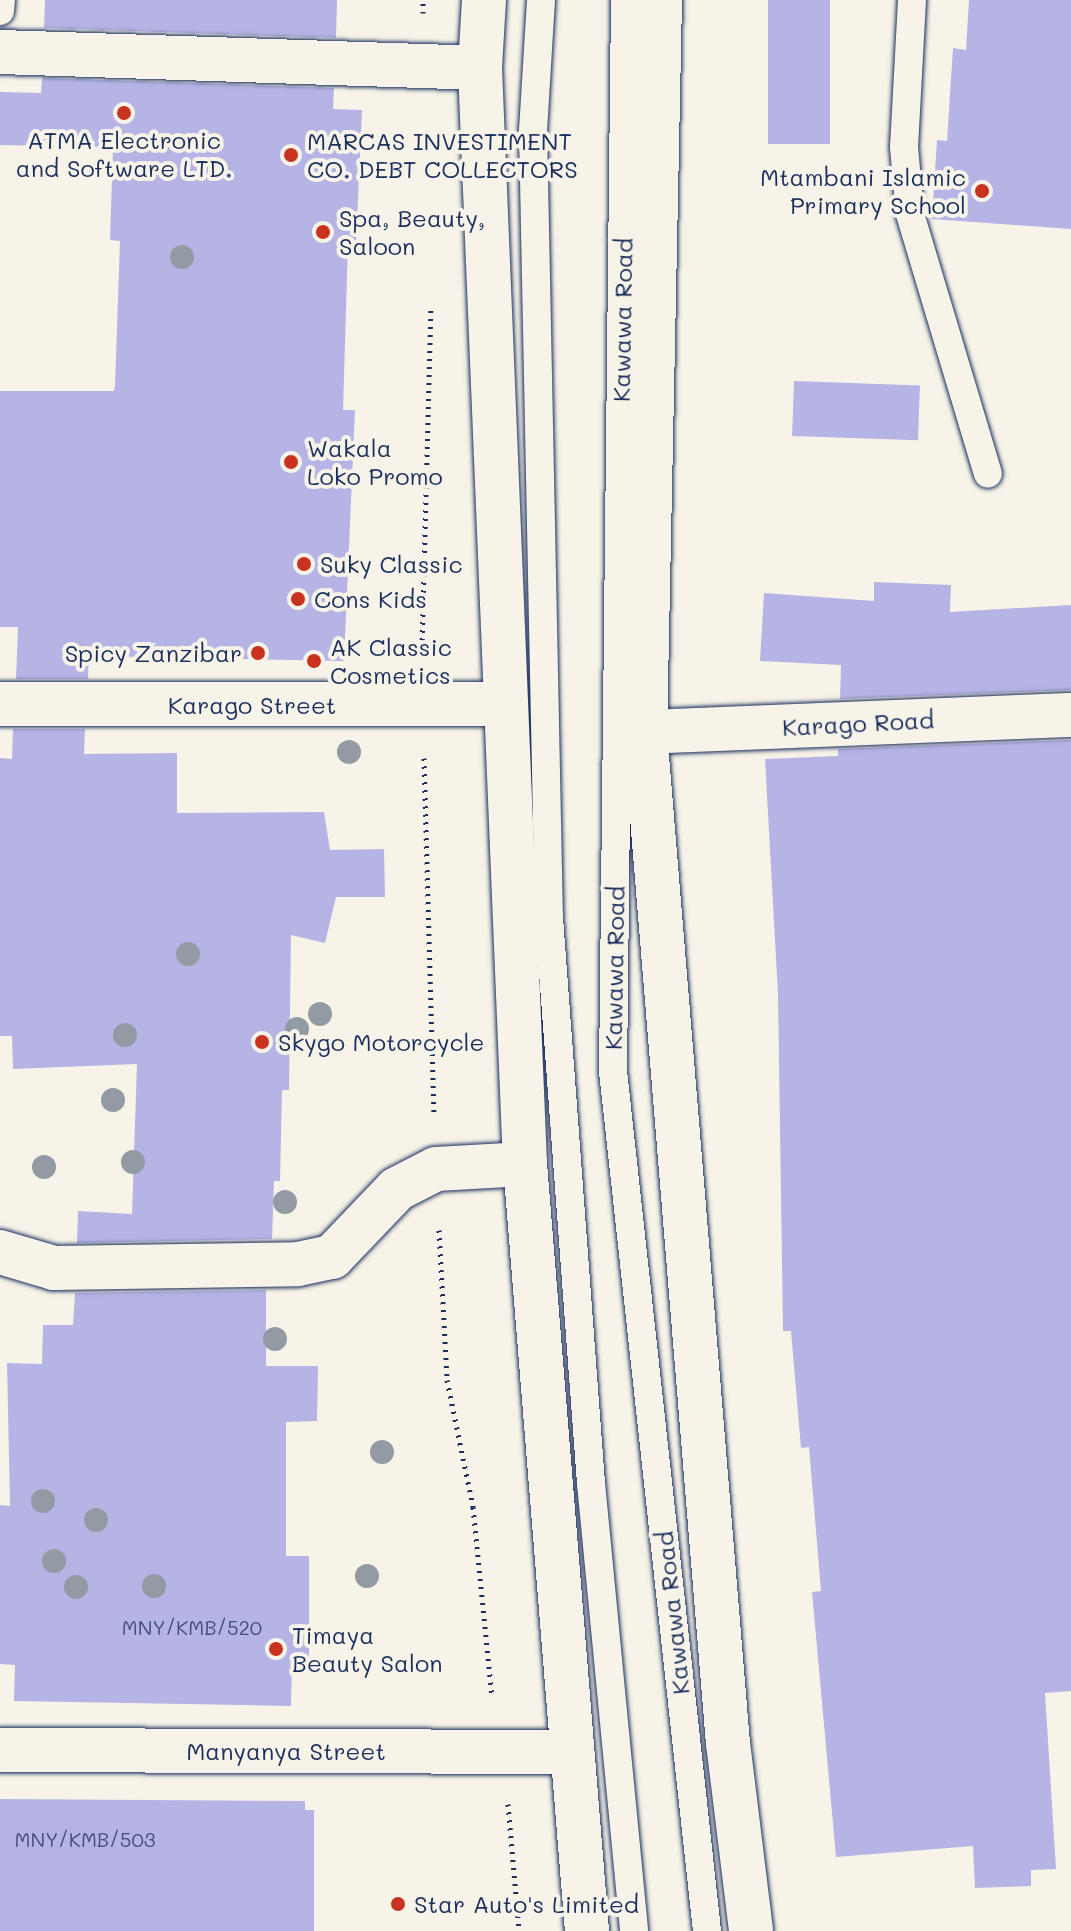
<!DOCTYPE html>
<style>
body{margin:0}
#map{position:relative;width:1071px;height:1931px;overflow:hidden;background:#f7f3e8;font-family:Mali,sans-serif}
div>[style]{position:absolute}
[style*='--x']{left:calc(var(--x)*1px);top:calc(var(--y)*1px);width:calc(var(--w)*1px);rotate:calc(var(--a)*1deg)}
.building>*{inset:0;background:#b6b4e5;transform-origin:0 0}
.path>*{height:5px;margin-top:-2.5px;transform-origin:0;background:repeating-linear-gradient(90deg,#1b2f5e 0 2px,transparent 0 8px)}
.roads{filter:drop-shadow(0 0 2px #1b2f5e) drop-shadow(0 0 2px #1b2f5e)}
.service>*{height:28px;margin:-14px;padding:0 14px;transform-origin:14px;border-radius:14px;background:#f7f3e8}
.minor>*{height:44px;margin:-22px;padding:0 22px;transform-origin:22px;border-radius:22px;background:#f7f3e8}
.tertiary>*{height:44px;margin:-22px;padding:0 22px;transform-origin:22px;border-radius:22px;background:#f7f3e8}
.primary>*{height:44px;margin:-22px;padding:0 22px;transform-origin:22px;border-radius:22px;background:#f7f3e8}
.trees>*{width:24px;height:24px;margin:-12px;border-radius:50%;background:#929ba3}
.dots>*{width:22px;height:22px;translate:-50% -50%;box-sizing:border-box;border:4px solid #f7f3e8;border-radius:50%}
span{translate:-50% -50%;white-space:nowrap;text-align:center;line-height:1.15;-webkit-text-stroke:8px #f7f3e8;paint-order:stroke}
.number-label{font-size:20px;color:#425080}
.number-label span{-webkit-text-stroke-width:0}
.poi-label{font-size:24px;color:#1b2f5e}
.left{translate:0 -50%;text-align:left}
.right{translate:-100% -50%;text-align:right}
.street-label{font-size:24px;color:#1b2f5e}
</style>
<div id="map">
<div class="building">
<div style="clip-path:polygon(45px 0,337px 0,336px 38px,44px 28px)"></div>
<div style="left:768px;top:0;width:62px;height:144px"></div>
<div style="clip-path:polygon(969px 0,1071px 0,1071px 229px,932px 219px,937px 140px,947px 141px,953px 48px,966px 50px)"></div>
<div style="clip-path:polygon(42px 78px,334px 88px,333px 109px,362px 110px,356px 243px,348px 243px,343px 410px,355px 410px,344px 661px,89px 656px,88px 679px,16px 679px,18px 627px,0 627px,0 391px,114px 391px,115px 385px,120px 241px,110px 240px,113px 147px,0 145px,0 92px,41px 93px)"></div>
<div style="left:794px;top:381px;width:126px;height:55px;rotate:2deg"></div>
<div style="clip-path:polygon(874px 582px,951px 585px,950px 612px,1071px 605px,1071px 690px,840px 699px,841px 665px,760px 661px,764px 593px,874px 601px)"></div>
<div style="clip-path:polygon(13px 729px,85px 729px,84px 754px,177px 753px,177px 813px,324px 812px,330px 850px,384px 849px,385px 897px,336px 897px,325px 943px,291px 935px,289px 1090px,282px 1090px,280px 1181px,274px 1181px,272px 1239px,77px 1243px,78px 1211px,132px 1214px,137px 1064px,13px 1069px,12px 1036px,0 1036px,0 758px,12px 759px)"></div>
<div style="clip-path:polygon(1071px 740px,1071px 1691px,1045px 1693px,1056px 1869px,1031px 1870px,1031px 1886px,975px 1888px,973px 1846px,836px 1857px,812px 1592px,821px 1591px,809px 1447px,801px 1448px,791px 1331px,783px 1331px,778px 994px,765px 759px,838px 756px,838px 749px)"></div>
<div style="clip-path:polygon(266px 1290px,266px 1366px,318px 1366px,317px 1421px,286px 1422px,286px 1556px,309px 1556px,309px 1662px,292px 1662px,291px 1706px,14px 1701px,15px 1665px,0 1664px,0 1505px,10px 1506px,7px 1363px,42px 1364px,43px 1325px,73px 1325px,75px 1293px)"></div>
<div style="clip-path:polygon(0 1799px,305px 1801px,305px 1810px,314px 1810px,314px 1931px,0 1931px)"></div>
</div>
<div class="path">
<div style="--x:423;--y:13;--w:13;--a:-90"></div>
<div style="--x:422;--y:648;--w:338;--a:-88.5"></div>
<div style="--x:424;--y:758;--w:358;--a:88.4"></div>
<div style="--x:439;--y:1230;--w:150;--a:86.9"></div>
<div style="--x:447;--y:1380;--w:130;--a:78.4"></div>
<div style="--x:473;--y:1507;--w:190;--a:84.3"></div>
<div style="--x:508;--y:1804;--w:127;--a:85"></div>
</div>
<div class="roads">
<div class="service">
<div style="--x:541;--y:0;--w:130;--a:93.5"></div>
<div style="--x:533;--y:130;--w:788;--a:88.84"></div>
<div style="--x:549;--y:918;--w:567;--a:85.75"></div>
<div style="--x:591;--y:1483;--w:450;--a:84.5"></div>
<div style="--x:625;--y:0;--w:1071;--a:90.64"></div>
<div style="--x:613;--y:1071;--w:865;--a:83.76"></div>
<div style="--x:912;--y:0;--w:147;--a:93.1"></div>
<div style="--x:904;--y:147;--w:67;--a:84.9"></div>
<div style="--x:910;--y:214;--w:271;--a:73.3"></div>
<div style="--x:0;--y:11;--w:11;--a:-85"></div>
</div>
<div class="minor">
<div style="--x:0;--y:52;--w:480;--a:1.9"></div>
<div style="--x:0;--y:704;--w:505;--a:0"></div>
<div style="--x:645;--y:732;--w:426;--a:-2.3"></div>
<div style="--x:0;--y:1252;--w:56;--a:16.5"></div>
<div style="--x:54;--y:1268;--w:244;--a:-0.9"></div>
<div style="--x:298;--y:1264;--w:35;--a:-12"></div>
<div style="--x:332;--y:1257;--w:94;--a:-46.3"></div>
<div style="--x:397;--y:1189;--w:44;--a:-27.1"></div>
<div style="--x:436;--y:1169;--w:89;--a:-3.2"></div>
</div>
<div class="tertiary">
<div style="--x:0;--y:1750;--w:572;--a:0.2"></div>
</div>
<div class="primary">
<div style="--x:484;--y:0;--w:68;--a:93.4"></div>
<div style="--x:480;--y:68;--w:1097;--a:87.65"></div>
<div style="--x:525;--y:1164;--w:770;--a:85.38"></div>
<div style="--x:660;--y:0;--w:732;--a:91.17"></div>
<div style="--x:645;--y:732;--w:1014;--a:85.31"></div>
<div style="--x:728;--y:1743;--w:189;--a:83"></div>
</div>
</div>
<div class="trees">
<div style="left:182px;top:257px"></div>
<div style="left:349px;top:752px"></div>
<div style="left:188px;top:954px"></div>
<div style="left:320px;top:1014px"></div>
<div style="left:297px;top:1029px"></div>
<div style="left:125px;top:1035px"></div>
<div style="left:113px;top:1100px"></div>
<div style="left:133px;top:1162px"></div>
<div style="left:44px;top:1167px"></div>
<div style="left:285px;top:1202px"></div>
<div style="left:275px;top:1339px"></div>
<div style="left:382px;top:1452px"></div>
<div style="left:43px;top:1501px"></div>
<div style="left:96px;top:1520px"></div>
<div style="left:54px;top:1561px"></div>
<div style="left:367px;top:1576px"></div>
<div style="left:154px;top:1586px"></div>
<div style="left:76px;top:1587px"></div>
</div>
<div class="dots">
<div style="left:124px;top:113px;background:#c8321e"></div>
<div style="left:291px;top:155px;background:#c8321e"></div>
<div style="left:982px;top:191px;background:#c8321e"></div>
<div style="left:323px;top:232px;background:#c8321e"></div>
<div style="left:291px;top:462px;background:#c8321e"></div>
<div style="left:304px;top:564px;background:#c8321e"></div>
<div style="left:298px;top:599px;background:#c8321e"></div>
<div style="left:258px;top:653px;background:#c8321e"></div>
<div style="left:314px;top:661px;background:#c8321e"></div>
<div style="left:262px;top:1042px;background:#c8321e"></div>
<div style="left:276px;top:1649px;background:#c8321e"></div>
<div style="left:398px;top:1904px;background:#c8321e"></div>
</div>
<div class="number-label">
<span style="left:192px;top:1627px">MNY/KMB/520</span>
<span style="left:85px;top:1839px">MNY/KMB/503</span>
</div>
<div class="poi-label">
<span style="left:124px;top:154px">ATMA Electronic<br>and Software LTD.</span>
<span class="left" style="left:307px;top:155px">MARCAS INVESTIMENT<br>CO. DEBT COLLECTORS</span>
<span class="right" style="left:966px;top:191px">Mtambani Islamic<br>Primary School</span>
<span class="left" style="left:339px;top:232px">Spa, Beauty,<br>Saloon</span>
<span class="left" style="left:307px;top:462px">Wakala<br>Loko Promo</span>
<span class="left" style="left:320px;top:564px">Suky Classic</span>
<span class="left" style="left:314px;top:599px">Cons Kids</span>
<span class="left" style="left:330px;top:661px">AK Classic<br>Cosmetics</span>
<span class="right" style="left:242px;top:653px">Spicy Zanzibar</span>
<span class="left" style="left:278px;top:1042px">Skygo Motorcycle</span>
<span class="left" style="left:292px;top:1649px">Timaya<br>Beauty Salon</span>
<span class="left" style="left:414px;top:1904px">Star Auto's Limited</span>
</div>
<div class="street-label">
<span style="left:622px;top:320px;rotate:-89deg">Kawawa Road</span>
<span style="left:252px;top:705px">Karago Street</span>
<span style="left:858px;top:723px;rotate:-3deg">Karago Road</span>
<span style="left:614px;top:968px;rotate:-89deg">Kawawa Road</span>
<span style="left:672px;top:1613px;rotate:-96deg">Kawawa Road</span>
<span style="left:286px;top:1751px">Manyanya Street</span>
</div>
</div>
